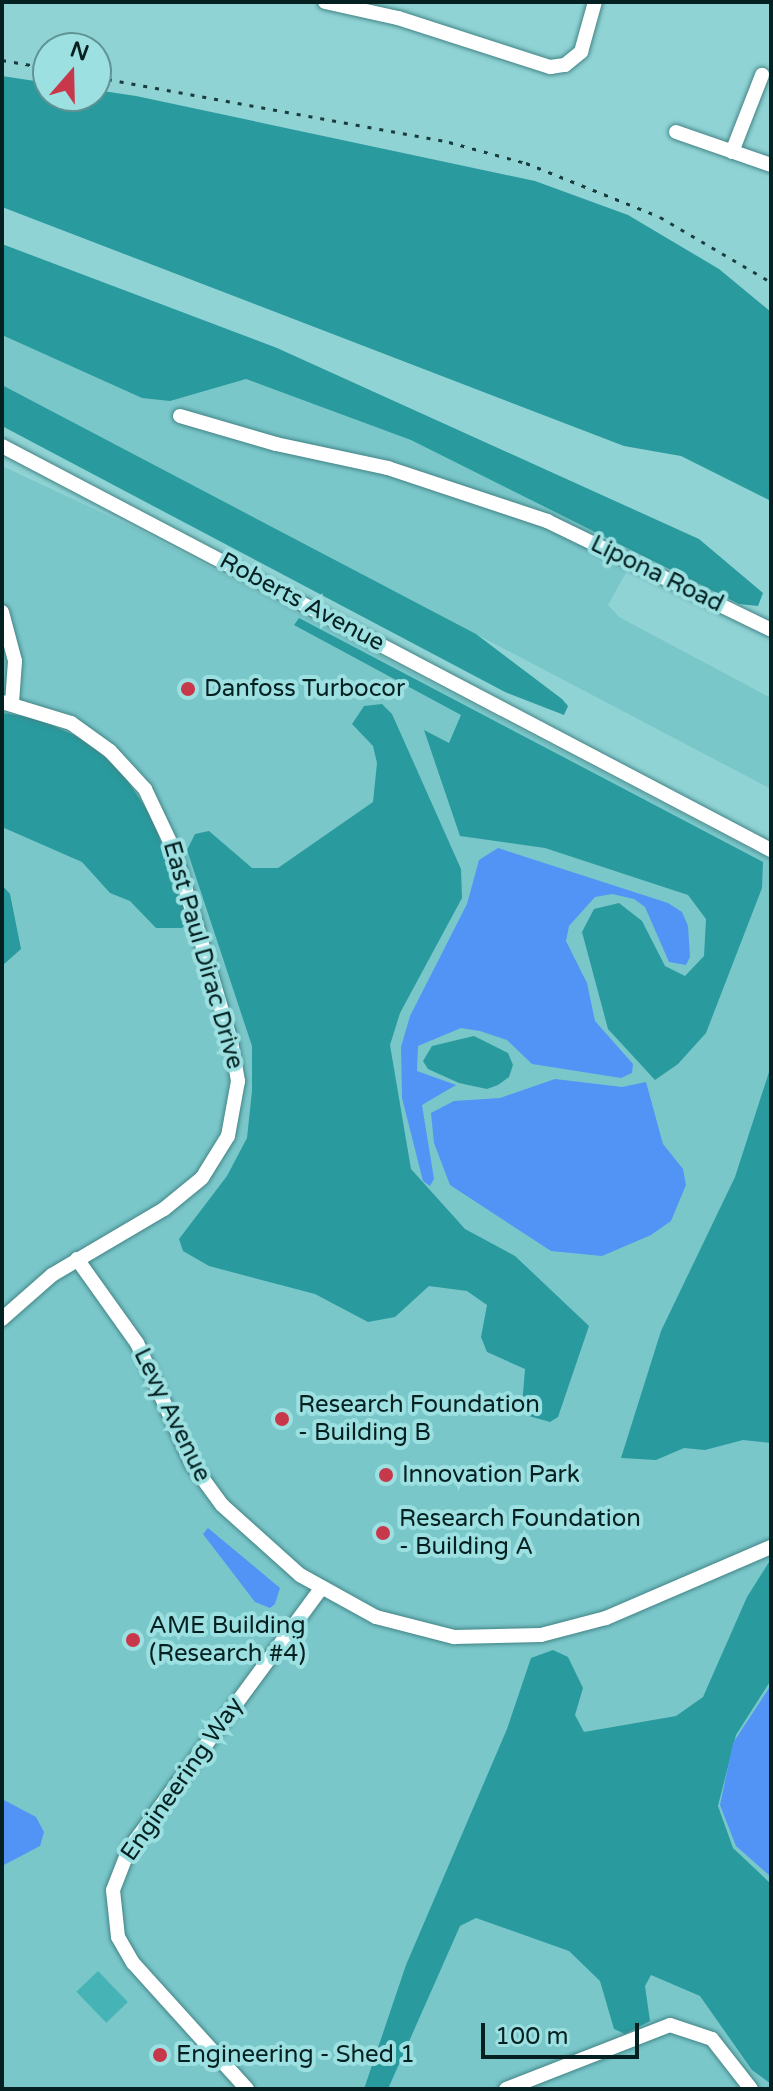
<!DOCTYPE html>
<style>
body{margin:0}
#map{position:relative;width:773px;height:2091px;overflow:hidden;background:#90d3d4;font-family:"Varela Round",sans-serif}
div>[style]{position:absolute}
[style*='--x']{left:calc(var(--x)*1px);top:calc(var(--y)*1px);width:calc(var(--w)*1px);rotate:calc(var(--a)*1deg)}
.built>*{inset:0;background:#7ac7ca}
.green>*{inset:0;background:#46b3b6;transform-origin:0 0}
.forest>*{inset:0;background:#299a9d}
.water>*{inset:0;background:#5194f5}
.roads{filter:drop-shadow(0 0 2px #438486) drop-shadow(0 0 2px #438486)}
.minor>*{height:14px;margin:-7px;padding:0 7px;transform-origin:7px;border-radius:7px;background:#fff}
.rail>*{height:3px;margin-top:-1.5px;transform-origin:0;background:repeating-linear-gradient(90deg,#1a3c3d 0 4px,transparent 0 12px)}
.dots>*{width:22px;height:22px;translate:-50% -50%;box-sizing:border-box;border:4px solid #9de0e1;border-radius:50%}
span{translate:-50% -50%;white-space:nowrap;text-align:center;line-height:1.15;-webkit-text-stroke:8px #9de0e1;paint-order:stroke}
.street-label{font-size:24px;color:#042021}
.poi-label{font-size:24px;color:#042021}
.left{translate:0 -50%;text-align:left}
.frame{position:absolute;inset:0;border:4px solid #042021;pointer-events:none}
.north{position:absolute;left:32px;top:32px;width:80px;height:80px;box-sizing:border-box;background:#9de0e1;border:2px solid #609394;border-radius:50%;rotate:20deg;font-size:22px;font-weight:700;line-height:32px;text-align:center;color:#042021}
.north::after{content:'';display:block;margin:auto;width:28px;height:36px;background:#c8384b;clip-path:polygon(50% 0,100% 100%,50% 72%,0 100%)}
.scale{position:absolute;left:481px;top:2023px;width:158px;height:36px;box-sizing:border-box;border:4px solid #042021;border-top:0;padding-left:10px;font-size:24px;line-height:28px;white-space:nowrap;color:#042021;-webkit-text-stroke:6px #9de0e1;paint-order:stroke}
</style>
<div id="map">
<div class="built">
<div style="clip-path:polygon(2px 335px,142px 398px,245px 379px,411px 439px,637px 553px,608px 605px,619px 617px,771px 698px,771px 789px,2px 385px)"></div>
<div style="clip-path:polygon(2px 466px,137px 529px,771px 860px,771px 2089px,2px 2089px)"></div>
</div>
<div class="green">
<div style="left:98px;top:1971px;width:43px;height:30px;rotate:46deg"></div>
</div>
<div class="forest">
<div style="clip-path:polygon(2px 76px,48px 83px,48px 96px,96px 96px,96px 90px,136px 96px,535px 181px,628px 215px,719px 269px,771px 312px,771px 501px,681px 456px,624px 446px,2px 207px)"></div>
<div style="clip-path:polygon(2px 244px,277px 348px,699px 539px,763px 593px,758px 606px,739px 604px,411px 440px,246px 379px,170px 401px,142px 398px,2px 335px)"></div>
<div style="clip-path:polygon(2px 385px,476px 634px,562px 699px,568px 706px,564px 715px,505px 692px,2px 426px)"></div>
<div style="clip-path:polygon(299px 618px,763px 862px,762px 888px,706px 1033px,678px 1064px,655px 1080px,608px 1029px,582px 932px,594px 909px,619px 903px,642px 921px,665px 966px,685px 976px,704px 956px,706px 919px,688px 895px,545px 848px,460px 836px,424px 730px,449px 743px,461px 715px,294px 625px)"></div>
<div style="clip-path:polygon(382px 704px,392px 714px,461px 869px,462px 898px,400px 1013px,390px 1045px,411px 1169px,465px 1229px,515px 1256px,589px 1326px,558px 1417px,550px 1422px,529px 1416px,522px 1406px,525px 1369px,487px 1352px,481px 1337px,487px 1305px,467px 1291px,429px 1286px,395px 1317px,368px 1322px,315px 1294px,209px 1266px,183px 1251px,179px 1239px,227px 1176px,247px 1138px,252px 1091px,252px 1046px,187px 850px,195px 834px,209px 831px,252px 868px,278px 868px,373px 802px,377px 763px,373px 746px,352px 724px,364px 706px)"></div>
<div style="clip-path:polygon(2px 713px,36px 718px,87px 741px,123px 774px,153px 819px,188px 922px,182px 928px,156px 928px,130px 901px,110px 893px,82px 862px,2px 827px)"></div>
<div style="clip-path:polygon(2px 885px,10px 894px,21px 949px,2px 966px)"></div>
<div style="clip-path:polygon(474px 1036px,508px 1053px,513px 1065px,509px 1077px,498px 1085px,487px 1089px,459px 1083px,428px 1069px,423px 1061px,432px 1046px)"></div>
<div style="clip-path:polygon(771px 1066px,771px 1443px,743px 1440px,705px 1450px,684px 1448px,656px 1460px,621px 1458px,661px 1331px,735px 1177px)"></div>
<div style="clip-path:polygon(771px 1559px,771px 1680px,736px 1735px,718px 1806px,733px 1848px,771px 1884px,771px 2084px,752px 2070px,700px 1996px,651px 1975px,645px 1986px,650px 2021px,625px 2034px,614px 2029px,600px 1981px,569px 1951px,476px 1918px,460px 1926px,388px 2089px,364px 2089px,406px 1965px,507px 1729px,531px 1658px,553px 1650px,568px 1657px,583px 1688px,575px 1715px,584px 1732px,676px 1716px,703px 1697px,747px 1597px)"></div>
</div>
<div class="water">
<div style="clip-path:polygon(498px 848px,668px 903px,682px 912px,688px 926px,690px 957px,686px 965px,669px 962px,645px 907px,634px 899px,612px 894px,595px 897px,569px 926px,566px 941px,587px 983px,595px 1021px,633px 1064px,632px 1073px,621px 1078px,532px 1064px,507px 1040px,480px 1031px,461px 1028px,418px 1046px,417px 1071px,456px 1085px,422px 1105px,434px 1179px,430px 1186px,423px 1181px,402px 1098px,401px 1047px,410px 1016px,467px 904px,479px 860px)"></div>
<div style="clip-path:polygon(555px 1079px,622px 1087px,646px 1082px,663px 1144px,683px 1169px,686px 1185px,671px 1221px,651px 1235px,602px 1256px,551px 1251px,450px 1185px,434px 1143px,431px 1113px,454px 1101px,500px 1098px)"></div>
<div style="clip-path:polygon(208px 1528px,280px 1588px,275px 1604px,270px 1608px,255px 1602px,203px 1534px)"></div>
<div style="clip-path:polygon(771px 1685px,771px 1877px,736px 1846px,720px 1805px,733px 1743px)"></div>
<div style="clip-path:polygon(2px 1799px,36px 1817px,44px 1832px,40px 1846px,2px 1866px)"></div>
</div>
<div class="roads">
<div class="minor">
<div style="--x:325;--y:2;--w:75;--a:12.4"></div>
<div style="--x:398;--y:18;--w:160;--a:17.9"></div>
<div style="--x:550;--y:67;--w:15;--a:-8"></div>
<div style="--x:565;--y:65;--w:21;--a:-39"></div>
<div style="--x:581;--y:52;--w:52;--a:-74.4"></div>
<div style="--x:676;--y:132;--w:101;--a:19.2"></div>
<div style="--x:732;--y:152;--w:83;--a:-68.7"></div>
<div style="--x:180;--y:416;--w:100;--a:16.3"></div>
<div style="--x:276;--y:444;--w:115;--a:12.1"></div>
<div style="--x:388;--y:468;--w:168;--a:18.4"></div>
<div style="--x:547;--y:521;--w:249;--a:25.9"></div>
<div style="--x:2;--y:446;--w:869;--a:27.72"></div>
<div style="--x:2;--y:612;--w:51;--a:75.1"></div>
<div style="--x:15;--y:661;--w:42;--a:94.1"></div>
<div style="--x:2;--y:702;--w:72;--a:16.9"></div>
<div style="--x:71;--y:723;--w:48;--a:35.7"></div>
<div style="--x:110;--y:751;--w:52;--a:47.4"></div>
<div style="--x:145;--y:789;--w:68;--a:64.6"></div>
<div style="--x:174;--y:850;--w:199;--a:73.4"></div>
<div style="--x:231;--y:1041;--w:41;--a:80.1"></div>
<div style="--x:238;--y:1081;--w:56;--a:100.3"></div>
<div style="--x:228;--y:1136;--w:49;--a:121.8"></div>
<div style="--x:202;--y:1178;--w:49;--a:140.8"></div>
<div style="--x:164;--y:1209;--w:130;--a:149.5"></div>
<div style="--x:52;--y:1275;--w:67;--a:138.7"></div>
<div style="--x:77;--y:1259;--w:103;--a:54.5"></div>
<div style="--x:137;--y:1343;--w:133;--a:65.6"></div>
<div style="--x:192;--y:1464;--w:51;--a:53.8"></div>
<div style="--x:222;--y:1505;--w:105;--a:41.9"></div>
<div style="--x:300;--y:1575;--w:87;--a:28.9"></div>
<div style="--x:376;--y:1617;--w:81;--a:14.4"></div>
<div style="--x:454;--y:1637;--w:87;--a:-1.3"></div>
<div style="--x:541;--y:1635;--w:67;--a:-14.7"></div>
<div style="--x:606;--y:1618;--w:180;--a:-23.3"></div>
<div style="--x:247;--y:2089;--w:170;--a:-132.1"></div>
<div style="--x:133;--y:1963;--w:30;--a:-120"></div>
<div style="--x:118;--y:1937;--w:47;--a:-96.1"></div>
<div style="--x:113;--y:1890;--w:44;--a:-68.7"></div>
<div style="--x:129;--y:1849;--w:323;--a:-53.6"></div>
<div style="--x:506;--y:2089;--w:176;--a:-21.3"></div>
<div style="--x:670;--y:2025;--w:44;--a:18.4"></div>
<div style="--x:712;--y:2039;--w:63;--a:52"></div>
</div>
</div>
<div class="rail">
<div style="--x:2;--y:60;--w:47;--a:9.9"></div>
<div style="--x:96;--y:77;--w:359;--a:10.4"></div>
<div style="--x:449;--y:142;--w:80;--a:15.3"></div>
<div style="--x:526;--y:163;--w:144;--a:21.9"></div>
<div style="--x:660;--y:217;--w:129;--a:30.4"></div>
</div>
<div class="dots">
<div style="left:188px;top:689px;background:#c8384b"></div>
<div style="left:282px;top:1419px;background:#c8384b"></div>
<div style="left:386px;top:1475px;background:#c8384b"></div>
<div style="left:383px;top:1533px;background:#c8384b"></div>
<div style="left:133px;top:1640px;background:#c8384b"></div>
<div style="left:160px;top:2055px;background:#c8384b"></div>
</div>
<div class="street-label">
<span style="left:657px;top:574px;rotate:26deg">Lipona Road</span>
<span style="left:302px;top:602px;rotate:28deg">Roberts Avenue</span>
<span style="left:203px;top:955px;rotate:74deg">East Paul Dirac Drive</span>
<span style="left:172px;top:1415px;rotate:64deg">Levy Avenue</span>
<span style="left:182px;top:1779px;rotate:-55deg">Engineering Way</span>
</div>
<div class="poi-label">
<span class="left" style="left:204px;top:689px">Danfoss Turbocor</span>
<span class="left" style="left:298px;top:1419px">Research Foundation<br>- Building B</span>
<span class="left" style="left:402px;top:1475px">Innovation Park</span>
<span class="left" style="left:399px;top:1533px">Research Foundation<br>- Building A</span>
<span class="left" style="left:149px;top:1640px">AME Building<br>(Research #4)</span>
<span class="left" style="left:176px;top:2055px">Engineering - Shed 1</span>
</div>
<div class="frame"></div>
<div class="north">N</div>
<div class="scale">100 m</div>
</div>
